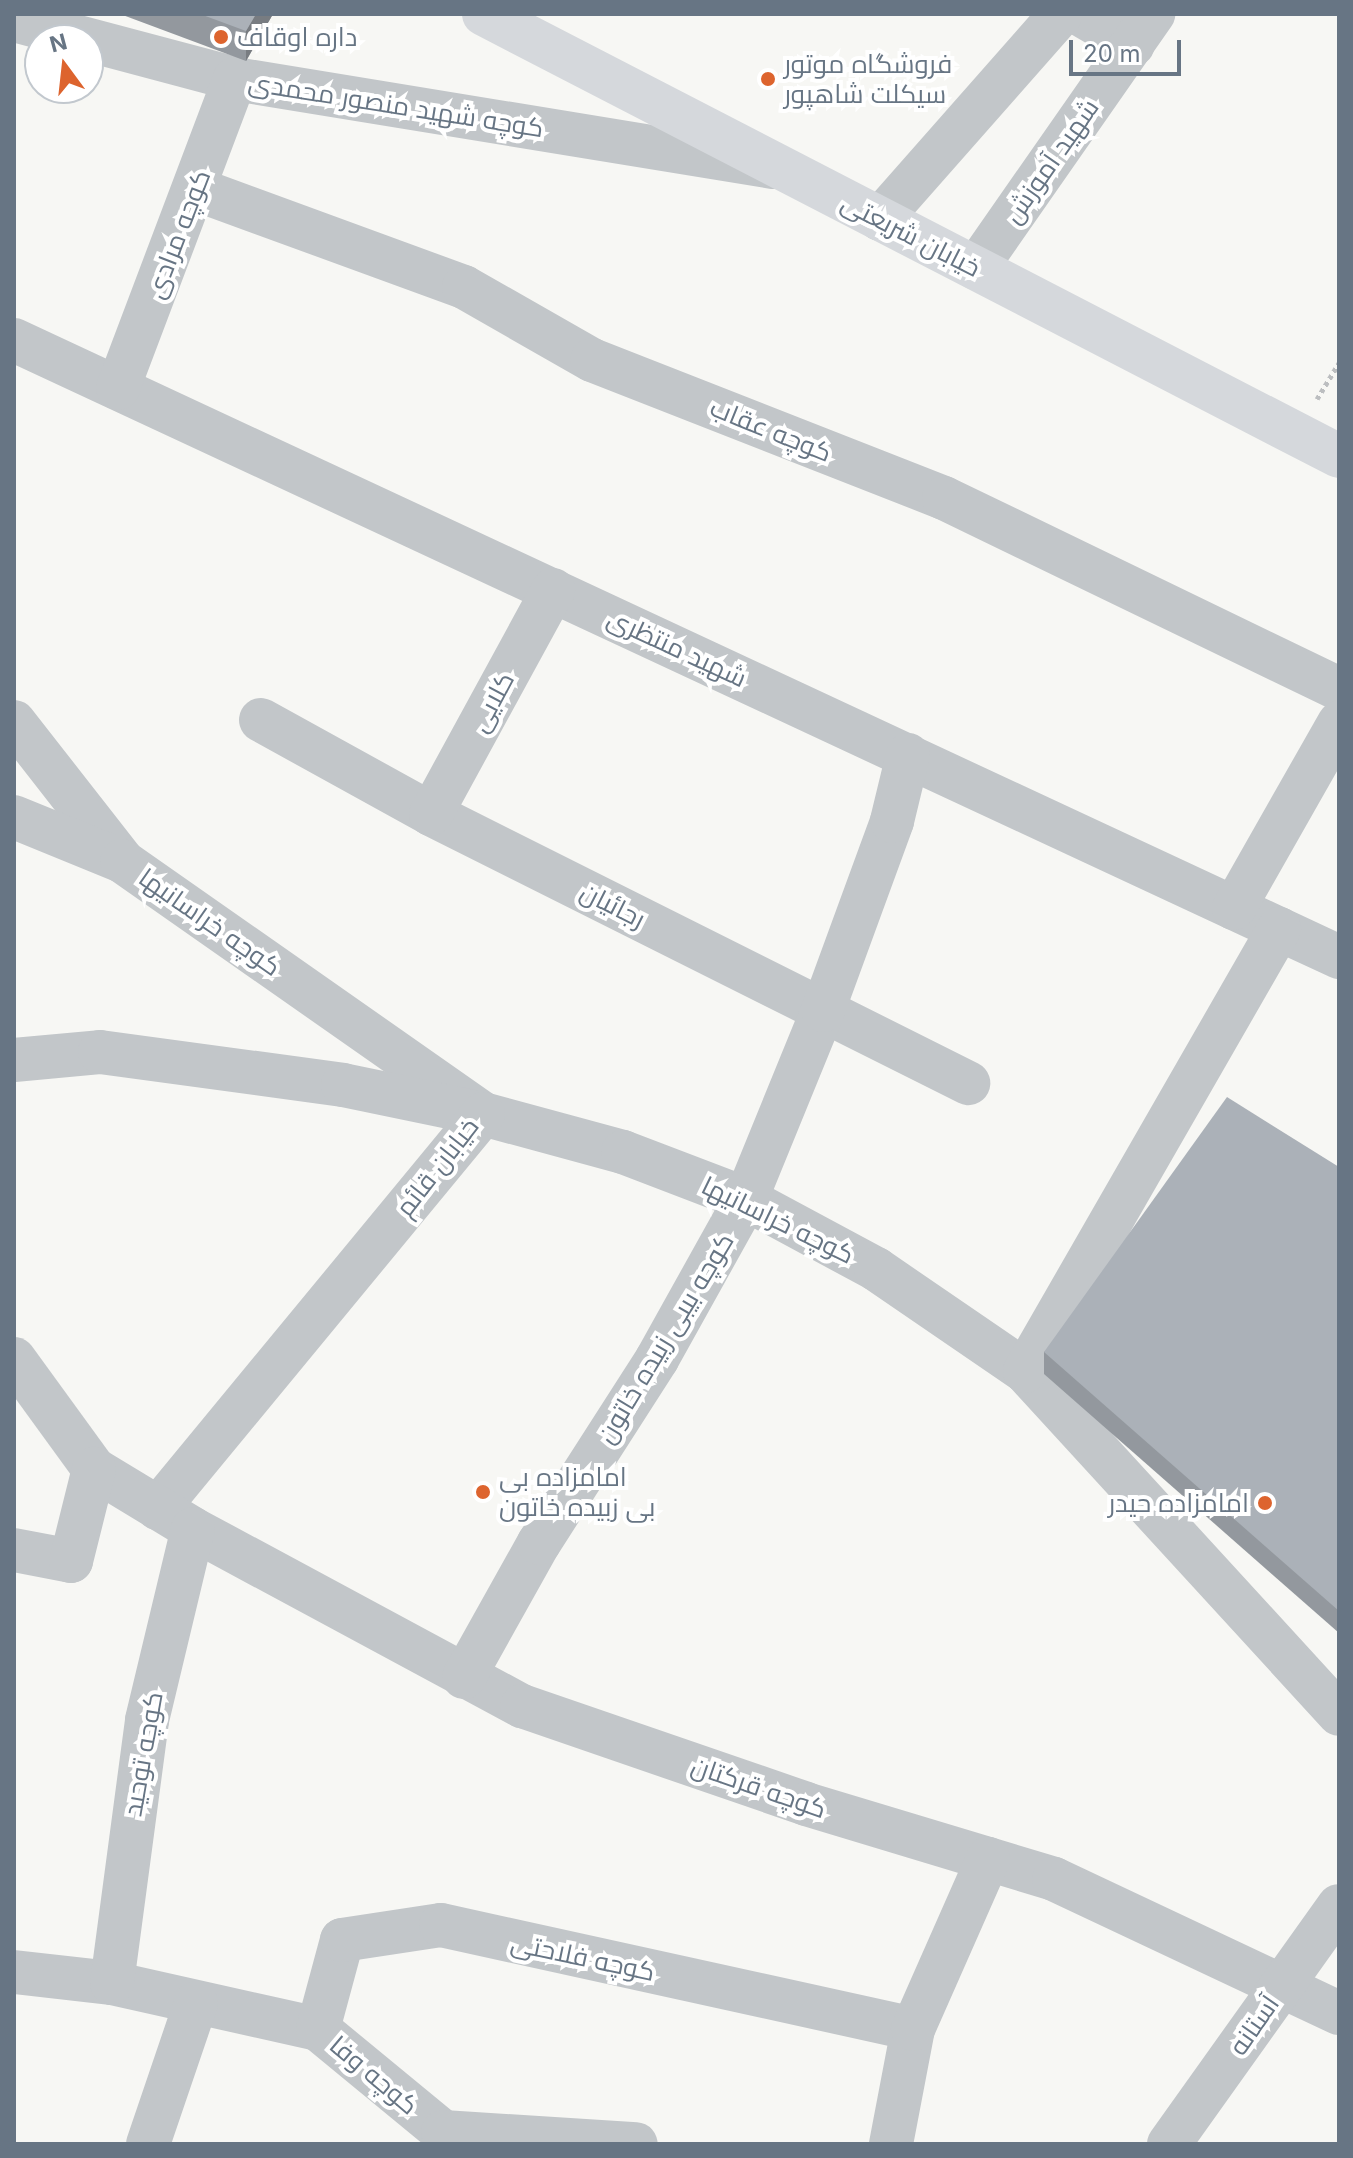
<!DOCTYPE html>
<meta charset="utf-8">
<style>
body{margin:0}
#map{position:relative;width:1353px;height:2158px;overflow:hidden;background:#f7f7f4;font-family:Inter,Cairo,sans-serif}
div>[style]{position:absolute}
[style*='--x']{left:calc(var(--x)*1px);top:calc(var(--y)*1px);width:calc(var(--w)*1px);rotate:calc(var(--a)*1deg)}
.path>*{height:5px;margin-top:-2.5px;transform-origin:0;background:repeating-linear-gradient(90deg,#bcbec0 0 4px,transparent 0 8px)}
.minor>*{height:44px;margin:-22px;padding:0 22px;transform-origin:22px;border-radius:22px;background:#c2c6c9}
.major>*{height:44px;margin:-22px;padding:0 22px;transform-origin:22px;border-radius:22px;background:#d5d8dc}
.wall>*{inset:0;background:#93989e}
.shaded-wall>*{inset:0;background:#787c81}
.building>*{inset:0;background:#abb1b8}
.dots>*{width:22px;height:22px;translate:-50% -50%;box-sizing:border-box;border:4px solid #fff;border-radius:50%}
span{translate:-50% -50%;white-space:nowrap;text-align:center;line-height:1.15;-webkit-text-stroke:8px #fff;paint-order:stroke}
.poi-label{font-size:26px;color:#677584}
.left{translate:0 -50%;text-align:left}
.right{translate:-100% -50%;text-align:right}
.street-label{font-size:26px;color:#677584}
.frame{position:absolute;inset:0;border:16px solid #677584;pointer-events:none}
.north{position:absolute;left:24px;top:24px;width:80px;height:80px;box-sizing:border-box;background:#fff;border:2px solid #c2c8ce;border-radius:50%;rotate:345deg;font-size:22px;font-weight:700;line-height:32px;text-align:center;color:#677584}
.north::after{content:'';display:block;margin:auto;width:28px;height:36px;background:#dd642e;clip-path:polygon(50% 0,100% 100%,50% 72%,0 100%)}
.scale{position:absolute;left:1069px;top:40px;width:112px;height:36px;box-sizing:border-box;border:4px solid #677584;border-top:0;padding-left:10px;font-size:24px;line-height:28px;white-space:nowrap;color:#677584;-webkit-text-stroke:6px #fff;paint-order:stroke}
</style>
<div id="map">
<div class="path">
<div style="--x:1317;--y:399;--w:42;--a:-58.6"></div>
</div>
<div class="minor">
<div style="--x:1080;--y:14;--w:61;--a:30.3"></div>
<div style="--x:14;--y:20;--w:229;--a:14.9"></div>
<div style="--x:235;--y:79;--w:545;--a:9.29"></div>
<div style="--x:196;--y:189;--w:285;--a:20.1"></div>
<div style="--x:464;--y:287;--w:147;--a:29.7"></div>
<div style="--x:592;--y:360;--w:378;--a:21.4"></div>
<div style="--x:944;--y:498;--w:439;--a:25.8"></div>
<div style="--x:880;--y:219;--w:273;--a:-48.6"></div>
<div style="--x:976;--y:268;--w:310;--a:-55.1"></div>
<div style="--x:14;--y:340;--w:1462;--a:24.97"></div>
<div style="--x:118;--y:388;--w:330;--a:-69.3"></div>
<div style="--x:261;--y:720;--w:194;--a:28.9"></div>
<div style="--x:431;--y:814;--w:601;--a:26.61"></div>
<div style="--x:14;--y:722;--w:174;--a:52"></div>
<div style="--x:431;--y:814;--w:255;--a:-61.4"></div>
<div style="--x:14;--y:817;--w:117;--a:22.2"></div>
<div style="--x:122;--y:861;--w:441;--a:35"></div>
<div style="--x:483;--y:1114;--w:145;--a:15.2"></div>
<div style="--x:623;--y:1152;--w:132;--a:20.9"></div>
<div style="--x:746;--y:1199;--w:148;--a:28.3"></div>
<div style="--x:876;--y:1269;--w:181;--a:34.4"></div>
<div style="--x:1025;--y:1371;--w:465;--a:47.5"></div>
<div style="--x:1234;--y:908;--w:213;--a:-60.4"></div>
<div style="--x:14;--y:1060;--w:86;--a:-5.3"></div>
<div style="--x:100;--y:1052;--w:245;--a:7.7"></div>
<div style="--x:343;--y:1085;--w:143;--a:11.7"></div>
<div style="--x:483;--y:1114;--w:511;--a:129.52"></div>
<div style="--x:14;--y:1359;--w:136;--a:54"></div>
<div style="--x:94;--y:1469;--w:116;--a:31.2"></div>
<div style="--x:193;--y:1529;--w:374;--a:28.3"></div>
<div style="--x:522;--y:1706;--w:300;--a:19"></div>
<div style="--x:806;--y:1804;--w:259;--a:16.8"></div>
<div style="--x:1054;--y:1879;--w:315;--a:25.2"></div>
<div style="--x:1025;--y:1371;--w:510;--a:-60.12"></div>
<div style="--x:14;--y:1550;--w:58;--a:10.9"></div>
<div style="--x:71;--y:1561;--w:95;--a:-76"></div>
<div style="--x:464;--y:1677;--w:154;--a:-60.8"></div>
<div style="--x:539;--y:1543;--w:219;--a:-57.3"></div>
<div style="--x:657;--y:1359;--w:183;--a:-60.9"></div>
<div style="--x:746;--y:1199;--w:204;--a:-67.8"></div>
<div style="--x:823;--y:1010;--w:201;--a:-69.9"></div>
<div style="--x:892;--y:821;--w:68;--a:-76.4"></div>
<div style="--x:14;--y:1972;--w:99;--a:6.4"></div>
<div style="--x:112;--y:1983;--w:211;--a:12.6"></div>
<div style="--x:318;--y:2029;--w:162;--a:39.5"></div>
<div style="--x:443;--y:2132;--w:13;--a:67"></div>
<div style="--x:112;--y:1983;--w:265;--a:-82.4"></div>
<div style="--x:147;--y:1720;--w:196;--a:-76.5"></div>
<div style="--x:318;--y:2029;--w:92;--a:-74.9"></div>
<div style="--x:342;--y:1940;--w:100;--a:-8.6"></div>
<div style="--x:441;--y:1925;--w:483;--a:12.4"></div>
<div style="--x:443;--y:2132;--w:193;--a:3.6"></div>
<div style="--x:148;--y:2144;--w:149;--a:-71.2"></div>
<div style="--x:891;--y:2144;--w:117;--a:-79.2"></div>
<div style="--x:913;--y:2029;--w:186;--a:-66.2"></div>
<div style="--x:1169;--y:2144;--w:292;--a:-54.5"></div>
</div>
<div class="major">
<div style="--x:484;--y:14;--w:962;--a:27.34"></div>
</div>
<div class="wall">
<div style="clip-path:polygon(120px 14px,273px 14px,246px 61px)"></div>
<div style="clip-path:polygon(1339px 1167px,1339px 1633px,1044px 1374px,1044px 1352px)"></div>
</div>
<div class="shaded-wall">
<div style="clip-path:polygon(256px 14px,273px 14px,246px 61px,246px 31px)"></div>
</div>
<div class="building">
<div style="clip-path:polygon(200px 14px,256px 14px,246px 31px)"></div>
<div style="clip-path:polygon(1227px 1097px,1339px 1167px,1339px 1611px,1044px 1352px)"></div>
</div>
<div class="dots">
<div style="left:221px;top:37px;background:#dd642e"></div>
<div style="left:768px;top:79px;background:#dd642e"></div>
<div style="left:483px;top:1492px;background:#dd642e"></div>
<div style="left:1265px;top:1503px;background:#dd642e"></div>
</div>
<div class="poi-label">
<span class="left" style="left:237px;top:37px">داره اوقاف</span>
<span class="left" style="left:784px;top:79px">فروشگاه موتور<br>سیکلت شاهپور</span>
<span class="left" style="left:499px;top:1492px">امامزاده بی<br>بی زبیده خاتون</span>
<span class="right" style="left:1249px;top:1503px">امامزاده حیدر</span>
</div>
<div class="street-label">
<span style="left:396px;top:105px;rotate:9deg">کوچه شهید منصور محمدی</span>
<span style="left:1051px;top:161px;rotate:-55deg">شهید آموزش</span>
<span style="left:178px;top:234px;rotate:-69deg">کوچه مرادی</span>
<span style="left:911px;top:235px;rotate:27deg">خیابان شریعتی</span>
<span style="left:771px;top:430px;rotate:22deg">کوچه عقاب</span>
<span style="left:677px;top:648px;rotate:25deg">شهید منتظری</span>
<span style="left:492px;top:702px;rotate:-62deg">کلایی</span>
<span style="left:613px;top:905px;rotate:27deg">رجائیان</span>
<span style="left:210px;top:922px;rotate:35deg">کوچه خراسانیها</span>
<span style="left:437px;top:1167px;rotate:-52deg">خیابان قائم</span>
<span style="left:778px;top:1220px;rotate:26deg">کوچه خراسانیها</span>
<span style="left:665px;top:1338px;rotate:-59deg">کوچه بیبی زبیده خاتون</span>
<span style="left:143px;top:1754px;rotate:-80deg">کوچه توحید</span>
<span style="left:759px;top:1787px;rotate:19deg">کوچه قرکتان</span>
<span style="left:583px;top:1957px;rotate:12deg">کوچه فلاحتی</span>
<span style="left:1254px;top:2025px;rotate:-55deg">آستانه</span>
<span style="left:374px;top:2075px;rotate:40deg">کوچه وفا</span>
</div>
<div class="frame"></div>
<div class="north">N</div>
<div class="scale">20 m</div>
</div>
